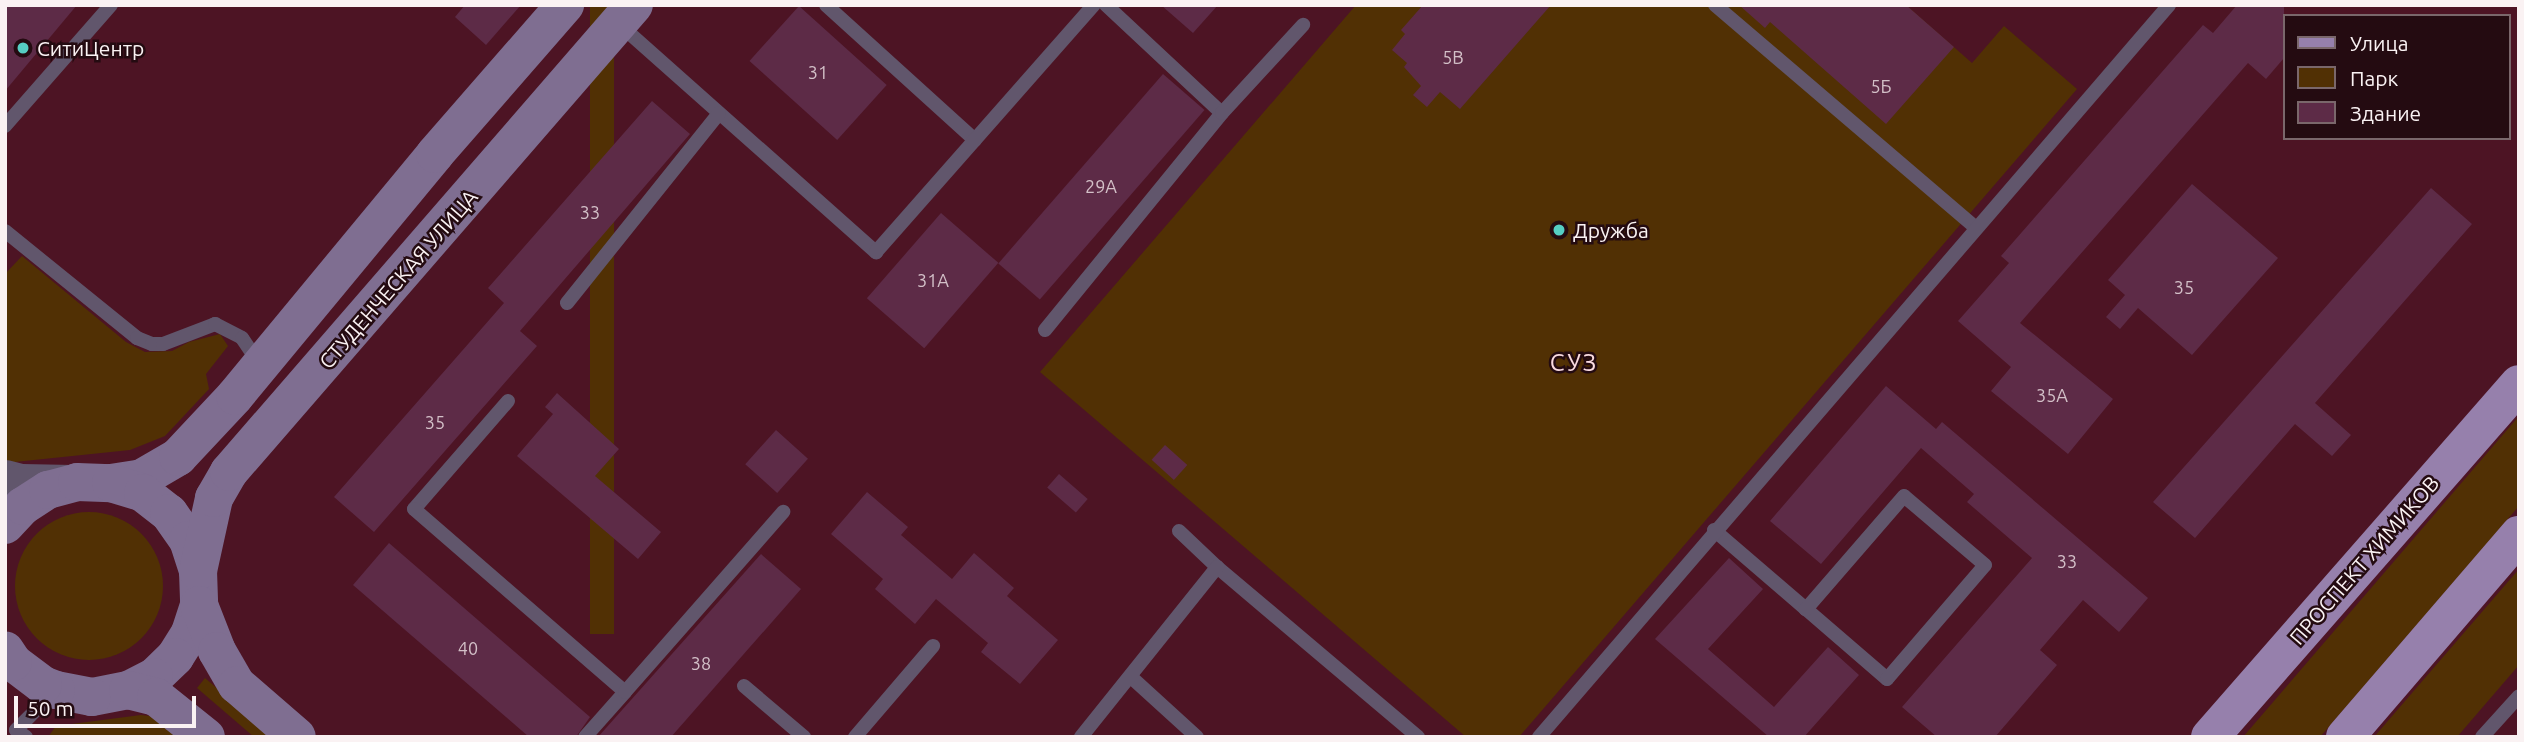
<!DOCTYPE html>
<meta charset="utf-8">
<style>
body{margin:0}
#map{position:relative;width:2524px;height:742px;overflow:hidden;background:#4d1424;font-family:Ubuntu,sans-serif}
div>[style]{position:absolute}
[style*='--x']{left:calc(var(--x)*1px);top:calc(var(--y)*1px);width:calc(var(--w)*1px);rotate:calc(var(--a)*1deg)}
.green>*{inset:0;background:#513004;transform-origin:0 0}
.round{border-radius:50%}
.building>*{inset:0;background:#5d2b47;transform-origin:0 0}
.service>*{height:14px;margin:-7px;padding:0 7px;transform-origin:7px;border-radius:7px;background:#61566c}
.tertiary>*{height:35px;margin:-17.5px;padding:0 17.5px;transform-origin:17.5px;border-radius:17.5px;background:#61566c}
.secondary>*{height:38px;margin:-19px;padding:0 19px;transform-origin:19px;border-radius:19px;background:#7f6e91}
.primary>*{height:38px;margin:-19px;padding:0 19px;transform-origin:19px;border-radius:19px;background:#9680ac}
.dots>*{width:19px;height:19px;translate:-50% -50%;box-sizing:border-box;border:4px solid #240b11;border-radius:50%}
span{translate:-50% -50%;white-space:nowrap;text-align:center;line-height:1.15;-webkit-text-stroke:5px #240b11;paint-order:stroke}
.number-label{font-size:18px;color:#d3c0c8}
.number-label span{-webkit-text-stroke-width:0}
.poi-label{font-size:21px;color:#faf2f3}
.left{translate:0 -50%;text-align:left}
.street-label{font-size:21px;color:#faf2f3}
.quarter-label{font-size:24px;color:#fadbe0;letter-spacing:2px}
.frame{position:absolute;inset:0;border:7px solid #faf2f3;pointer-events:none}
.legend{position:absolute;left:2283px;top:14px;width:228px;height:126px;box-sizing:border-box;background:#240b11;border:2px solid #7a676b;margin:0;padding:9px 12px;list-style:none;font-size:21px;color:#faf2f3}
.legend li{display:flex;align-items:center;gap:14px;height:35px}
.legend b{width:35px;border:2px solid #7a676b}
.scale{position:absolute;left:14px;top:696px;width:182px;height:32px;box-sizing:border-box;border:4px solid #faf2f3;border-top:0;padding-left:9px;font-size:21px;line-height:24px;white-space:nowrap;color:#faf2f3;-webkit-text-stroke:5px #240b11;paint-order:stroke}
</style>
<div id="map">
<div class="green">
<div style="left:590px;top:5px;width:24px;height:629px"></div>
<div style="clip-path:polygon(1356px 5px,1906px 5px,1972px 63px,2004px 26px,2077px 89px,1519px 737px,1466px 737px,1040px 372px)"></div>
<div style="clip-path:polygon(22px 256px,126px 342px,145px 352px,172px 351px,189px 342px,220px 334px,228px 346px,206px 374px,209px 389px,165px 436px,130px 450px,5px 463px,5px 274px)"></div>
<div style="clip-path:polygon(2519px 416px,2519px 506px,2320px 737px,2243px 737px)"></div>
<div class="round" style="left:15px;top:512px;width:148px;height:148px"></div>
<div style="clip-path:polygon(2519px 569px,2519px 665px,2457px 737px,2374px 737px)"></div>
<div style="clip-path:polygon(205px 678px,274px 737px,254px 737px,197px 688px)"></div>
<div style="clip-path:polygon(141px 715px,165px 718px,195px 737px,48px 737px,56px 726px)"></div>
</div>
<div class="building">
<div style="clip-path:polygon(5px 5px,77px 5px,5px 91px)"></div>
<div style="clip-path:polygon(465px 5px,521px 5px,486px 45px,455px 17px)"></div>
<div style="clip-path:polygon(1161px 5px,1218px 5px,1193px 33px)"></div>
<div style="clip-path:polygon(1423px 5px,1551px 5px,1460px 109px,1440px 92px,1427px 107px,1413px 95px,1421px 86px,1404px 67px,1407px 63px,1392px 50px,1405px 34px,1401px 30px)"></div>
<div style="clip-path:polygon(1739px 5px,1906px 5px,1954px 47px,1886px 124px,1770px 22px,1765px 28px)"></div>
<div style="clip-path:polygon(2237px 5px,2284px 5px,2284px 58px,2266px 79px,2248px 63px,2020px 323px,2113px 399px,2068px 454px,1991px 391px,2011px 367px,1958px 321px,2009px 263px,2001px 256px,2203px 25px,2213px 33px)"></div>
<div style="left:799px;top:6px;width:118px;height:74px;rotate:42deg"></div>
<div style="left:1163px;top:74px;width:55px;height:251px;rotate:41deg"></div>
<div style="clip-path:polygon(652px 101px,690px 134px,520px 331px,537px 346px,374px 532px,334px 497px,504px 303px,488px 288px)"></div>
<div style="clip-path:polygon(2192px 184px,2278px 258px,2192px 355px,2138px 308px,2120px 329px,2106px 317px,2125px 295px,2108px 280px)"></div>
<div style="clip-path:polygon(2431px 188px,2472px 224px,2315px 403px,2351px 435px,2332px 456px,2295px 424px,2195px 538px,2153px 502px)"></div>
<div style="left:941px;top:213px;width:76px;height:113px;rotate:41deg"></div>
<div style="clip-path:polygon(1886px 386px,1936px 429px,1942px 422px,2148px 598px,2119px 632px,2083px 600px,2040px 650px,2057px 665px,1995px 737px,1937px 737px,1902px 707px,2032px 558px,1967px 502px,1974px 494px,1921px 448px,1821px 564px,1770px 521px)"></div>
<div style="clip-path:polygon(557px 393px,619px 449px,595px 476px,661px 532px,638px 559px,517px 456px,553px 414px,545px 407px)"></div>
<div style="left:776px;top:430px;width:43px;height:46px;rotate:42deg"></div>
<div style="left:1165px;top:445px;width:30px;height:20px;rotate:42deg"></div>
<div style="left:1059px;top:474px;width:38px;height:18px;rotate:41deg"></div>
<div style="clip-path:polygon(867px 492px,908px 527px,901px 535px,952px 579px,974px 553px,1014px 588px,1007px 596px,1058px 640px,1020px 684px,981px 652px,988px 643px,936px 599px,915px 624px,875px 589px,883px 579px,831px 534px)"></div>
<div style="clip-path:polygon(389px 543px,590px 717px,576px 737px,529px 737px,353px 585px)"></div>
<div style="clip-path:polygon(761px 554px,801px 589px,671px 737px,598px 737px)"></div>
<div style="clip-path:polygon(1729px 558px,1763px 589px,1708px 649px,1774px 707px,1828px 647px,1859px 675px,1804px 737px,1769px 737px,1655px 639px)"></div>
</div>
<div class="service">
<div style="--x:826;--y:5;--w:201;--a:42.2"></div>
<div style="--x:1106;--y:5;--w:158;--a:43"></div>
<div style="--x:1715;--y:5;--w:343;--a:40.5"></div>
<div style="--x:619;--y:24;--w:344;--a:41.6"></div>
<div style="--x:876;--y:252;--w:329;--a:-48.6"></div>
<div style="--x:5;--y:126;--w:161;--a:-48.8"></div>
<div style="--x:5;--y:231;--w:170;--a:39"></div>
<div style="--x:137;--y:338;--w:16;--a:22"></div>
<div style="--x:152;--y:344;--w:11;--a:0"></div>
<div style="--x:163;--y:344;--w:56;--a:-21"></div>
<div style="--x:215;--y:324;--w:30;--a:27"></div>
<div style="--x:242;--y:338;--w:22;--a:56"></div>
<div style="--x:254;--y:356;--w:9;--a:111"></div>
<div style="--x:567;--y:303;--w:243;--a:-51.3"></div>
<div style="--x:1045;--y:330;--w:280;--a:-50.8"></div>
<div style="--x:1222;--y:113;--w:120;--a:-47.4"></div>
<div style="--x:508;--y:401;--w:143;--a:131"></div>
<div style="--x:414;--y:509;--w:279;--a:40.9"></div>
<div style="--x:625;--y:692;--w:60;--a:131.6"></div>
<div style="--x:1714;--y:530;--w:121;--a:40.7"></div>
<div style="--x:1806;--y:609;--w:107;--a:40.8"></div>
<div style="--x:1887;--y:679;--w:150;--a:-49.3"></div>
<div style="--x:1985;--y:565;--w:106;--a:-139.6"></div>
<div style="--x:1904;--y:496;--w:150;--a:130.9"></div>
<div style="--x:1179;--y:531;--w:52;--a:43.5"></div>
<div style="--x:1217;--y:567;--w:263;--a:40.2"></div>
<div style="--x:1131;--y:677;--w:89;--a:42.3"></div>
<div style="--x:744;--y:686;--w:79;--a:40.4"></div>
<div style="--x:625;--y:692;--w:240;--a:-48.7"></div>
<div style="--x:26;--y:737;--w:12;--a:-145"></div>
<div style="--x:16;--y:730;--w:55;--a:-45"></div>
<div style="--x:855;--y:737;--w:120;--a:-49.4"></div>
<div style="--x:1081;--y:737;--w:218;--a:-51.3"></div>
<div style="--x:1539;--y:737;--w:966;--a:-49.28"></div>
<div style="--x:2482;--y:737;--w:55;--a:-47.9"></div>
</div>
<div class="tertiary">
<div style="--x:5;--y:477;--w:16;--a:14"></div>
<div style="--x:21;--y:481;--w:52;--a:1.1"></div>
</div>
<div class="secondary">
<div style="--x:111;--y:483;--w:31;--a:-9"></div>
<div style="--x:142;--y:478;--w:42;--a:-30.3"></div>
<div style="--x:178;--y:457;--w:83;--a:-46.9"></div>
<div style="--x:235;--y:396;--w:314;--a:-50.4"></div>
<div style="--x:435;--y:154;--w:198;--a:-48.9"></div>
<div style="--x:5;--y:525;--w:26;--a:-47"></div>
<div style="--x:23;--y:506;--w:30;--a:-33"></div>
<div style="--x:48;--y:490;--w:30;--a:-15"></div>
<div style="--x:77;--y:482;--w:34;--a:2"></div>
<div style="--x:111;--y:483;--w:34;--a:17"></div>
<div style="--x:143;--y:493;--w:33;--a:38"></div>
<div style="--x:169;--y:513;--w:33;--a:55"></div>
<div style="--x:188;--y:540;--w:33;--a:72"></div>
<div style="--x:198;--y:571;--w:34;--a:88"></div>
<div style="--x:199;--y:605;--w:29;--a:108"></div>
<div style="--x:190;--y:633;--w:28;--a:122"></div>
<div style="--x:175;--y:657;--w:29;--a:136"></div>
<div style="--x:154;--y:677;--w:29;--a:153"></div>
<div style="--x:128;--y:690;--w:37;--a:169"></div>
<div style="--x:92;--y:697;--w:37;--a:-169"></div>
<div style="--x:56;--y:690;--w:14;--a:-159"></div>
<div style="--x:43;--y:685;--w:38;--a:-143"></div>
<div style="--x:13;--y:662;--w:14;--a:-124"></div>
<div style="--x:198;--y:571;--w:75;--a:-77.6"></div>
<div style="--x:214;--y:498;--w:30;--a:-60"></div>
<div style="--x:229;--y:472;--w:618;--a:-49.07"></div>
<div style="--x:199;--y:605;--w:49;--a:68.6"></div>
<div style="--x:217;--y:651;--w:39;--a:60"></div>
<div style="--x:237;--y:685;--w:79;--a:40.9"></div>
<div style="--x:128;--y:690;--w:29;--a:14"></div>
<div style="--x:156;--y:697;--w:64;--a:38.7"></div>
</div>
<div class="primary">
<div style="--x:2210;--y:737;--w:469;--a:-48.8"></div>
<div style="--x:2345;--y:737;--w:267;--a:-49.3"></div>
</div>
<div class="dots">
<div style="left:23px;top:48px;background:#56cec3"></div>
<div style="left:1559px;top:230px;background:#56cec3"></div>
</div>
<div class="number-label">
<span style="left:1453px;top:57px">5В</span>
<span style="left:818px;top:72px">31</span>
<span style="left:1881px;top:86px">5Б</span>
<span style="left:1101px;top:186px">29А</span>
<span style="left:590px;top:212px">33</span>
<span style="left:933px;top:280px">31А</span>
<span style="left:2184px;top:287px">35</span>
<span style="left:2052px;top:395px">35А</span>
<span style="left:435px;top:422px">35</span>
<span style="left:2067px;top:561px">33</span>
<span style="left:468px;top:648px">40</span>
<span style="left:701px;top:663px">38</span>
</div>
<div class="poi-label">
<span class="left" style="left:37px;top:48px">СитиЦентр</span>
<span class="left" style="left:1573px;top:230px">Дружба</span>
</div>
<div class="street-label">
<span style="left:398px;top:279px;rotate:-49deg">СТУДЕНЧЕСКАЯ УЛИЦА</span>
<span style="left:2364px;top:560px;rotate:-49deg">ПРОСПЕКТ ХИМИКОВ</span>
</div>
<div class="quarter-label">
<span style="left:1574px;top:363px">СУЗ</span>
</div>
<div class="frame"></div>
<ul class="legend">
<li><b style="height:9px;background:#9680ac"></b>Улица</li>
<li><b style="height:19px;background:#513004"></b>Парк</li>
<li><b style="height:19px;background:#5d2b47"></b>Здание</li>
</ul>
<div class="scale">50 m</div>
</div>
